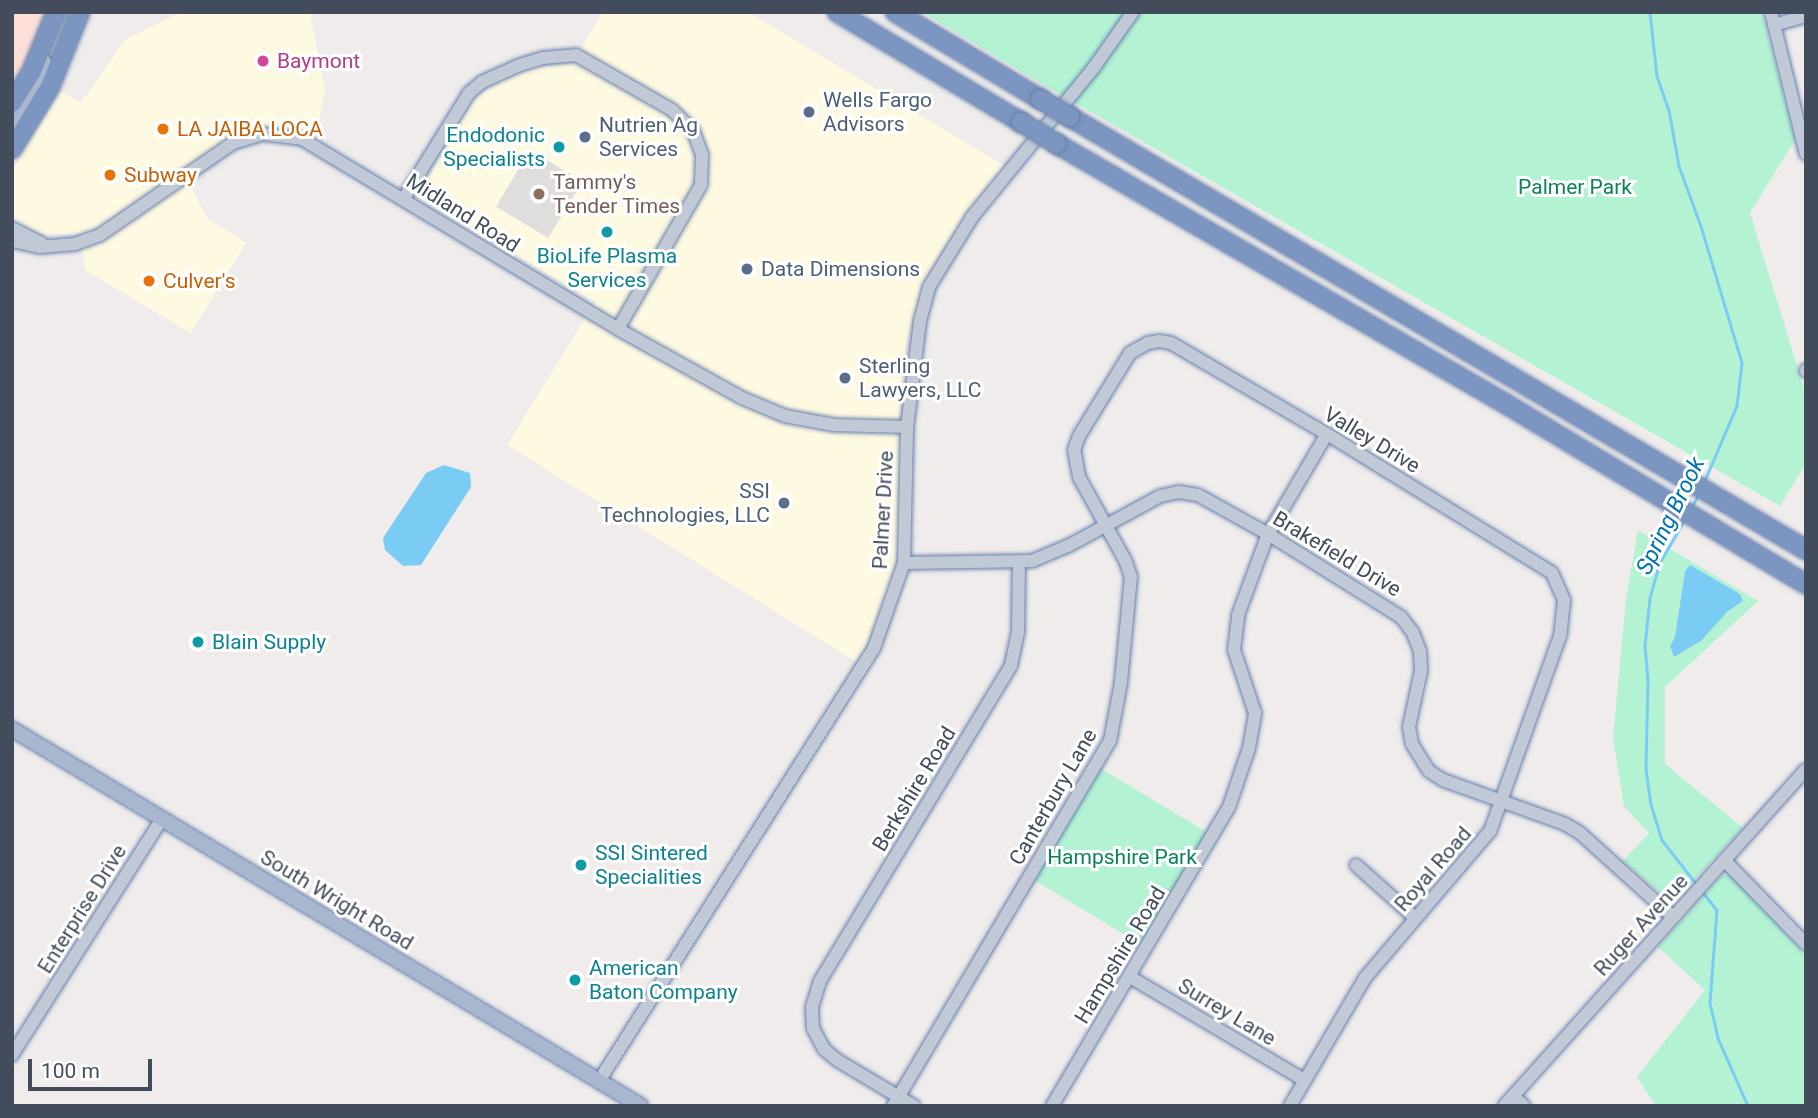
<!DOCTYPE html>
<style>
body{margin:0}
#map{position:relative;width:1818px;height:1118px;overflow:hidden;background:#efeceb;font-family:Roboto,sans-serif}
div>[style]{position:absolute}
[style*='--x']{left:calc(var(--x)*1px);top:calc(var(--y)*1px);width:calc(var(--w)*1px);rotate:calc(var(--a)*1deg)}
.commercial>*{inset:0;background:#fef9e1}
.education>*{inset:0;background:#e0dddd;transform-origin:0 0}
.medical>*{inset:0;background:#fddfd7}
.green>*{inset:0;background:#b3f3d4;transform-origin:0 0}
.water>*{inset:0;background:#7bccf5}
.stream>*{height:2.5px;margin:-1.25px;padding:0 1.25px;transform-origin:1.25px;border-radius:1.25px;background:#7bccf5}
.roads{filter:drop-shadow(0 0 2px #6880ad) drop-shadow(0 0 2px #6880ad)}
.minor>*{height:12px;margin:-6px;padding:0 6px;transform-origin:6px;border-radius:6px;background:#c0c9d5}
.major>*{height:14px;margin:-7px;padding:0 7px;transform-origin:7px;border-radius:7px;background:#a8b6cf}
.highway>*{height:18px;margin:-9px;padding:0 9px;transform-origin:9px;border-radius:9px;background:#7d95c1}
.bridges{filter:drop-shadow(0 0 2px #6880ad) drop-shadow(0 0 2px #6880ad)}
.highway-bridge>*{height:18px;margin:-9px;padding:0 9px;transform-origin:9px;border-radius:9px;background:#7d95c1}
.dots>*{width:19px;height:19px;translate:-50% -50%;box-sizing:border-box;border:4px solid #fff;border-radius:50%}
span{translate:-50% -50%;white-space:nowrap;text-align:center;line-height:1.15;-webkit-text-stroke:6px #fff;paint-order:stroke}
.hotel-label{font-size:21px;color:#b23c85}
.left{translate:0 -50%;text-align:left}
.service-label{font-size:21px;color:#4e5e75}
.right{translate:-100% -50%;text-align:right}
.food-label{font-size:21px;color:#c56008}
.culture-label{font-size:21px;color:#0d838f}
.education-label{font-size:21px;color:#785e54}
.park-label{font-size:21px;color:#0c8357}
.street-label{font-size:21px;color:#424c5b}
.water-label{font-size:23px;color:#0074b0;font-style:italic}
.frame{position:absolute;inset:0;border:14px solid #424c5b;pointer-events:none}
.scale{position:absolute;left:28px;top:1059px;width:124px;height:32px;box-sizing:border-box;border:4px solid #424c5b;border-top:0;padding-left:9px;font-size:21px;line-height:24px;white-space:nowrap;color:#424c5b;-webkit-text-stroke:5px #fff;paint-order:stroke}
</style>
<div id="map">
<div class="commercial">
<div style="clip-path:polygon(182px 12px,310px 12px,325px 91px,316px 136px,284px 126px,245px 130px,182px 170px,207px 218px,246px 243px,191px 333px,85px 270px,80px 234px,38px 234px,12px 223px,12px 171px,61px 91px,81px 103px,125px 40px)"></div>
<div style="clip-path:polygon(603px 12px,748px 12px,1005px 166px,964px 218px,930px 271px,907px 337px,902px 373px,899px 535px,894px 572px,887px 601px,858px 663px,507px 445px,595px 302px,422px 199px,419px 194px,473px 100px,506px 78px,536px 67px,572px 64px)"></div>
</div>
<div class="education">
<div style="left:530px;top:150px;width:61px;height:66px;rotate:31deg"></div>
</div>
<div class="medical">
<div style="clip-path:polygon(12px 12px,46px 12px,32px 51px,12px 83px)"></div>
</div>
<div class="green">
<div style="clip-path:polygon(922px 12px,1762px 12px,1795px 140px,1750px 213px,1806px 395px,1806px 463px,1780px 506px,1044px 85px)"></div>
<div style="clip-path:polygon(1638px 530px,1758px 601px,1665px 687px,1665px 764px,1743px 828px,1672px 903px,1623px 861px,1649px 833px,1624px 806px,1613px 738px,1626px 599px)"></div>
<div style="left:1100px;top:768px;width:130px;height:130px;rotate:31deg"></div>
<div style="clip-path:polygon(1722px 875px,1731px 876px,1806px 955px,1806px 1106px,1656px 1106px,1637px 1077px,1705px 990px,1658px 947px)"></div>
</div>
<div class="water">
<div style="clip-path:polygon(444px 465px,470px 473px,471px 487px,421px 565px,403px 566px,385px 550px,383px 538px,426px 473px)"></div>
<div style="clip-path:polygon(1690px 565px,1740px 594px,1743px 601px,1727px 612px,1701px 641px,1674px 657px,1670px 646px,1675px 637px,1685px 571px)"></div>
</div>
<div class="stream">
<div style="--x:1650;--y:12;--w:64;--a:83.8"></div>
<div style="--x:1657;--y:76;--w:36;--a:71"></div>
<div style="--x:1669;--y:110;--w:57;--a:79.9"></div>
<div style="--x:1679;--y:166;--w:64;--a:69.9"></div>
<div style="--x:1701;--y:226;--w:143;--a:73.3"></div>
<div style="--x:1742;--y:363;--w:43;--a:96.6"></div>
<div style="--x:1737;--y:406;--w:84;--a:113.2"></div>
<div style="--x:1691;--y:508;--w:15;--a:-62"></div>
<div style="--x:1685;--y:520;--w:50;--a:120.2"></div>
<div style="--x:1660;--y:563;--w:37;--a:106"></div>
<div style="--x:1650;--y:599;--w:47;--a:96.1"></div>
<div style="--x:1645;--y:646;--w:34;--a:85"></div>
<div style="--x:1648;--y:680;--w:89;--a:91.3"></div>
<div style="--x:1646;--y:769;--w:35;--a:82"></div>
<div style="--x:1651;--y:804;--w:38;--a:73"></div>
<div style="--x:1662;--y:840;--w:58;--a:52"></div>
<div style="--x:1702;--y:891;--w:24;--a:52"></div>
<div style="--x:1717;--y:910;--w:93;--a:94.3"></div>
<div style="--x:1710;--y:1003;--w:36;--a:77"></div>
<div style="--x:1718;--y:1038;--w:74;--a:66.2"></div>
</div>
<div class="roads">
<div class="minor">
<div style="--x:1771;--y:12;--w:146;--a:76.2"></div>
<div style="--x:1774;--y:25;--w:33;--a:-16"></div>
<div style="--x:404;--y:198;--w:123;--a:-58.2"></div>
<div style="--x:469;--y:93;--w:17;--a:-40"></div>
<div style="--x:482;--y:82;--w:42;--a:-24.1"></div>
<div style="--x:520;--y:65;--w:24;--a:-17"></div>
<div style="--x:543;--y:58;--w:33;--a:-5"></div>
<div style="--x:576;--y:55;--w:111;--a:29.8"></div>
<div style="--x:672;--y:110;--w:29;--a:44"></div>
<div style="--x:693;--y:130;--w:27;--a:70"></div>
<div style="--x:702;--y:155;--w:30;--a:92"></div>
<div style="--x:701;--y:185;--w:166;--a:120"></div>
<div style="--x:12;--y:228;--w:33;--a:27"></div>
<div style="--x:12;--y:241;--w:29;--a:12"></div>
<div style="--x:40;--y:247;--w:35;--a:-5"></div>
<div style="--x:75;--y:244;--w:27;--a:-20"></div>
<div style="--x:100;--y:235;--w:162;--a:-34.7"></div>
<div style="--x:233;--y:143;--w:31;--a:-17"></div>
<div style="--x:263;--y:134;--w:39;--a:7"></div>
<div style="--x:302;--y:139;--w:369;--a:31"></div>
<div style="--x:618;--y:329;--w:142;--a:29.1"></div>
<div style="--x:742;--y:398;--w:47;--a:22.7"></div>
<div style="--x:785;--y:416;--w:50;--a:10.4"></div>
<div style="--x:834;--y:425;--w:73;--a:1.6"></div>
<div style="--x:1806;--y:370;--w:1;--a:90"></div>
<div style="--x:904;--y:563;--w:128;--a:-0.9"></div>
<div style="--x:1032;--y:561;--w:39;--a:-23"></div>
<div style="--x:1068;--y:546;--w:105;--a:-28.5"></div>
<div style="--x:1160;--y:496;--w:19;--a:-12"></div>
<div style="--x:1179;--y:492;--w:19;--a:9"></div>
<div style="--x:1198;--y:495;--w:80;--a:29.1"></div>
<div style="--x:1268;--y:534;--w:157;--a:32"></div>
<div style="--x:1401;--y:617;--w:20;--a:53"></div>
<div style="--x:1413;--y:633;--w:19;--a:69"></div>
<div style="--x:1420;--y:651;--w:20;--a:87"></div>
<div style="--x:1421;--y:671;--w:57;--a:102.1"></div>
<div style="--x:1409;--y:727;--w:17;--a:80"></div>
<div style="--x:1412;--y:744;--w:32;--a:58"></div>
<div style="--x:1429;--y:771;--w:17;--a:33"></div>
<div style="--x:1443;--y:780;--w:130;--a:19.8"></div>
<div style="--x:1565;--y:824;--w:17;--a:31"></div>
<div style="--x:1580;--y:833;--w:125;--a:42.1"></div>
<div style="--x:1724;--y:860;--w:117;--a:45.7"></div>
<div style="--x:1356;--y:865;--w:79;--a:41.9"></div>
<div style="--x:1130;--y:977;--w:202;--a:30.6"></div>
<div style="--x:12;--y:1055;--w:278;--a:-57.6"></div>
<div style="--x:599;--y:1081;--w:513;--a:-57.58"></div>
<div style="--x:874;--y:648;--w:90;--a:-70.6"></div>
<div style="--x:904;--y:563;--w:136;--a:-88.7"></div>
<div style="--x:907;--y:427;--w:107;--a:-83"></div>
<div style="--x:920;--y:321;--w:35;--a:-75"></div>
<div style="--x:929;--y:287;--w:82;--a:-58.4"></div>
<div style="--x:972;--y:217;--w:195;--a:-50.8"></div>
<div style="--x:1095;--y:66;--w:66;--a:-54.9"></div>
<div style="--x:1513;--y:1096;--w:15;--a:42"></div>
<div style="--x:893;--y:1106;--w:425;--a:-59.3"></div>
<div style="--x:1110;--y:741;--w:60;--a:-79.4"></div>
<div style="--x:1121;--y:682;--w:105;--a:-84.6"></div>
<div style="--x:1131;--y:577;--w:18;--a:-109"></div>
<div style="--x:1125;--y:560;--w:95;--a:-119"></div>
<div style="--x:1079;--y:477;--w:27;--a:-100"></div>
<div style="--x:1074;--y:450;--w:15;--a:-70"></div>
<div style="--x:1079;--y:436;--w:97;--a:-58.4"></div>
<div style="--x:1130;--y:353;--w:21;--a:-29"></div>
<div style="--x:1148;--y:343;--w:11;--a:-10"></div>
<div style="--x:1159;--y:341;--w:12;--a:9"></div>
<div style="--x:1171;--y:343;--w:181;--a:30.3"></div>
<div style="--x:1327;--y:434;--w:264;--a:31.7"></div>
<div style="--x:1552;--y:573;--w:30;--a:66"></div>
<div style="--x:1564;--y:600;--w:36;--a:96"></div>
<div style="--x:1560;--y:636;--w:207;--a:109.7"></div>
<div style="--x:1490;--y:831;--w:193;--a:130.4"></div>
<div style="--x:1365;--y:978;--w:148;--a:120.4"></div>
<div style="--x:914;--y:1106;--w:90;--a:-149.1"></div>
<div style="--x:837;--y:1060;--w:17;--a:-140"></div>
<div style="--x:824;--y:1049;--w:24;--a:-118"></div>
<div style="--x:813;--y:1028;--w:21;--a:-93"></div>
<div style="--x:812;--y:1007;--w:27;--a:-73"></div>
<div style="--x:820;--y:981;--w:369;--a:-58.8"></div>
<div style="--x:1011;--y:665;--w:34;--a:-78"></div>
<div style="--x:1018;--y:632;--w:70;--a:-89.2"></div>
<div style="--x:1052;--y:1106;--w:347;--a:-59.4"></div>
<div style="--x:1229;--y:807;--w:62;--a:-71.3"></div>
<div style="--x:1249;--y:748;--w:36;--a:-80"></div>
<div style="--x:1255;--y:713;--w:66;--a:-108.4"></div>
<div style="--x:1234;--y:650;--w:35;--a:-83"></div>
<div style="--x:1238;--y:615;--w:86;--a:-69.7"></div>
<div style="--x:1268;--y:534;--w:116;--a:-59.5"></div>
<div style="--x:1504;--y:1106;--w:452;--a:-48.1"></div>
</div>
<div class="major">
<div style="--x:12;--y:128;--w:25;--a:-58"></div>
<div style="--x:25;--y:107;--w:49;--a:-67.1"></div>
<div style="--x:12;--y:729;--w:733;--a:30.94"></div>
</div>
<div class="highway">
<div style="--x:837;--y:12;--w:214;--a:30.9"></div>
<div style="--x:895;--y:12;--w:169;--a:31"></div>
<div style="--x:12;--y:103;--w:36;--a:-58"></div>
<div style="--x:31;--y:73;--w:66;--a:-67.7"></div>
<div style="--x:1070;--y:117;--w:854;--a:30.47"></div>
<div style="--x:1057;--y:144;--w:519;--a:30.07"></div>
<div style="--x:1506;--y:404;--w:350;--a:31"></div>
<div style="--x:12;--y:149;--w:73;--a:-58.5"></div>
<div style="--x:50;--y:87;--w:81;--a:-68.2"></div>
</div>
</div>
<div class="bridges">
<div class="highway-bridge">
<div style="--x:1040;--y:99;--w:35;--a:31"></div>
<div style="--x:1021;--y:122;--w:42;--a:31.4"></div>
</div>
</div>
<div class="dots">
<div style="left:263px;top:61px;background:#d1479c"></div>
<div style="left:809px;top:112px;background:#5c6f8a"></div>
<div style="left:163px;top:129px;background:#e8710a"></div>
<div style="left:585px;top:137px;background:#5c6f8a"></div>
<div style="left:559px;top:147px;background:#0f9aa8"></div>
<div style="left:110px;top:175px;background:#e8710a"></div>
<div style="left:539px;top:194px;background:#8d6e63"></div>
<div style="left:607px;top:232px;background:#0f9aa8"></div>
<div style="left:747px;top:269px;background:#5c6f8a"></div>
<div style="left:149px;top:281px;background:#e8710a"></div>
<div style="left:845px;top:378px;background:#5c6f8a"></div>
<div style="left:784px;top:503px;background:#5c6f8a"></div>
<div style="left:198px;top:642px;background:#0f9aa8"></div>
<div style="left:581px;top:865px;background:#0f9aa8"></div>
<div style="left:575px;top:980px;background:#0f9aa8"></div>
</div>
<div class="hotel-label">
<span class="left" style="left:277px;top:61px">Baymont</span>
</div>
<div class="service-label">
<span class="left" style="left:823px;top:112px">Wells Fargo<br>Advisors</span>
<span class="left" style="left:599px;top:137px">Nutrien Ag<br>Services</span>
<span class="left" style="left:761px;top:269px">Data Dimensions</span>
<span class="left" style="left:859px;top:378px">Sterling<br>Lawyers, LLC</span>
<span class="right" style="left:770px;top:503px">SSI<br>Technologies, LLC</span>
</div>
<div class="food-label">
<span class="left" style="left:177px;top:129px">LA JAIBA LOCA</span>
<span class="left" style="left:124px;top:175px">Subway</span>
<span class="left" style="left:163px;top:281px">Culver's</span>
</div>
<div class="culture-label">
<span class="right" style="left:545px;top:147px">Endodonic<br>Specialists</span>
<span style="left:607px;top:268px">BioLife Plasma<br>Services</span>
<span class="left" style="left:212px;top:642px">Blain Supply</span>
<span class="left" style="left:595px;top:865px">SSI Sintered<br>Specialities</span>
<span class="left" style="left:589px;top:980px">American<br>Baton Company</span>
</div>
<div class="education-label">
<span class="left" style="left:553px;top:194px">Tammy's<br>Tender Times</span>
</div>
<div class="park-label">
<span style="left:1575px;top:187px">Palmer Park</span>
<span style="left:1122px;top:857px">Hampshire Park</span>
</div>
<div class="street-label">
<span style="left:463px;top:213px;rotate:32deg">Midland Road</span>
<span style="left:1372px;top:440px;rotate:31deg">Valley Drive</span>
<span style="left:883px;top:510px;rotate:-87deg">Palmer Drive</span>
<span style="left:1337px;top:554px;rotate:31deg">Brakefield Drive</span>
<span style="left:914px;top:789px;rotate:-59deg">Berkshire Road</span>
<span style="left:1053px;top:797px;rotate:-60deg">Canterbury Lane</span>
<span style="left:1433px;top:869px;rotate:-49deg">Royal Road</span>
<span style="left:337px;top:900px;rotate:31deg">South Wright Road</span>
<span style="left:82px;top:909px;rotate:-58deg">Enterprise Drive</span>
<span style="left:1641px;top:925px;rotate:-48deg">Ruger Avenue</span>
<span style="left:1120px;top:955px;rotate:-59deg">Hampshire Road</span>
<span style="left:1227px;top:1012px;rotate:31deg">Surrey Lane</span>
</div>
<div class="water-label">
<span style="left:1671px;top:516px;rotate:-64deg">Spring Brook</span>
</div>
<div class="frame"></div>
<div class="scale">100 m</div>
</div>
